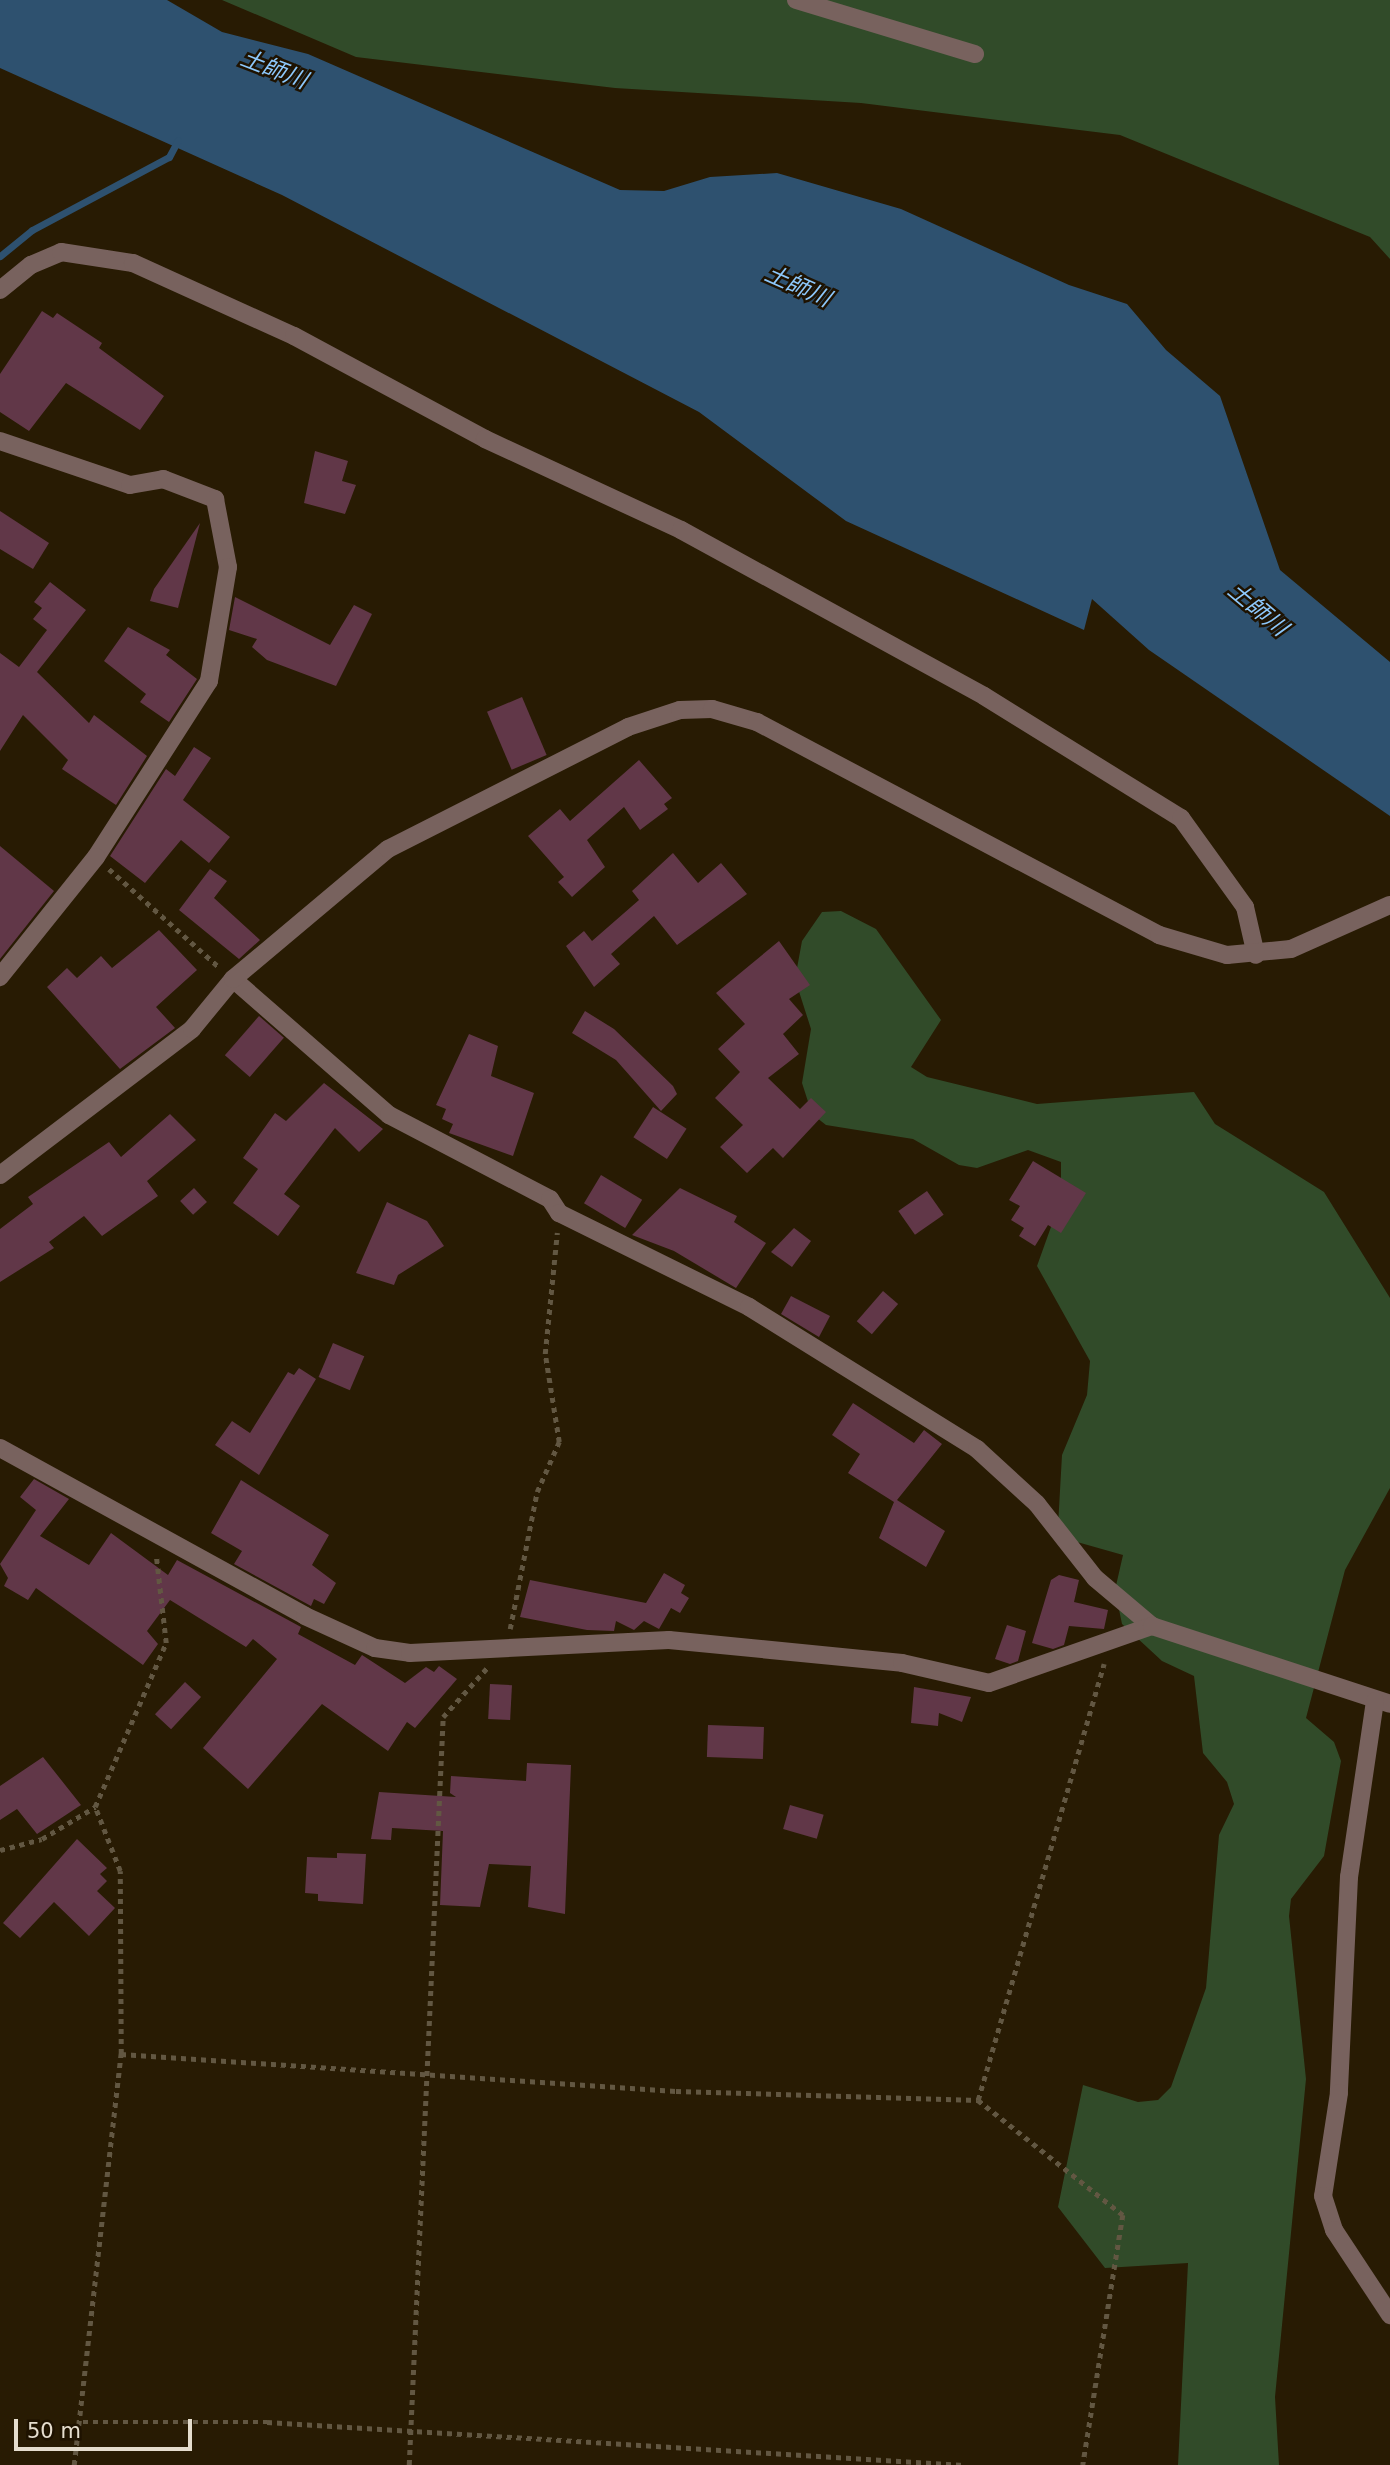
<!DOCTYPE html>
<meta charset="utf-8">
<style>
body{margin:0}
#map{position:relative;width:1390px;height:2465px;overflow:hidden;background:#281b03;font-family:"DejaVu Sans","Noto Sans JP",sans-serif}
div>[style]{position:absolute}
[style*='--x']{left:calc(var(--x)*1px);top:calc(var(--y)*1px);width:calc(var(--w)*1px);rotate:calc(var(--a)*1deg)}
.forest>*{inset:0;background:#314b29}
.water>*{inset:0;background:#2e516f}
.stream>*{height:7px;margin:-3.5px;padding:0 3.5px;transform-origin:3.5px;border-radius:3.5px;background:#2e516f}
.building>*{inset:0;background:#613748;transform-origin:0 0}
.path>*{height:4.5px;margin-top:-2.25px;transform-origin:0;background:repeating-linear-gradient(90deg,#625742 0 5px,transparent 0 10px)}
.minor>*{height:18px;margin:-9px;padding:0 9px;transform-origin:9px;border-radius:9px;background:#78625e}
span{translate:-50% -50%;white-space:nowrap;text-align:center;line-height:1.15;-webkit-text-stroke:5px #1e1200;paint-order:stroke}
.water-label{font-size:23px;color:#8dc8fb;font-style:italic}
.scale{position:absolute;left:14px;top:2419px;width:178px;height:32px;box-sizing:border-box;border:4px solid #e5ddce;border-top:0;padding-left:9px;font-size:21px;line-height:24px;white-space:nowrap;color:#e5ddce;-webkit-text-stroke:5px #1e1200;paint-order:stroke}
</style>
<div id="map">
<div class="forest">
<div style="clip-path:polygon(222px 0,1390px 0,1390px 259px,1370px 237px,1120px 135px,861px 103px,615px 88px,356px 57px)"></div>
<div style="clip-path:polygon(841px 911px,876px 929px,941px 1020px,911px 1067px,927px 1077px,1037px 1104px,1194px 1092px,1215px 1124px,1324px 1192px,1390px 1298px,1390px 1488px,1345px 1570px,1306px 1718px,1334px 1742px,1341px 1761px,1324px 1856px,1291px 1899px,1289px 1916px,1306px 2079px,1275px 2397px,1279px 2465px,1178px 2465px,1188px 2263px,1105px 2268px,1058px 2207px,1083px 2085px,1138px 2102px,1158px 2100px,1171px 2087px,1206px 1988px,1219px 1835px,1234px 1804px,1227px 1782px,1203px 1753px,1194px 1676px,1162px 1661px,1122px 1624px,1115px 1590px,1123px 1555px,1070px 1540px,1058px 1526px,1062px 1455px,1087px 1395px,1090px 1361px,1037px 1266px,1061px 1199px,1061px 1162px,1028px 1150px,977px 1168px,959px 1165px,913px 1139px,826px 1125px,812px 1114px,802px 1083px,811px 1029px,795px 979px,802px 941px,822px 912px)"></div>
</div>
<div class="water">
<div style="clip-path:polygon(0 0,167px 0,222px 32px,308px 54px,620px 190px,664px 191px,710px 177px,777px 173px,901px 209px,1069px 285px,1127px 304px,1166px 350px,1220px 396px,1280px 570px,1390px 662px,1390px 816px,1149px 650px,1092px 599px,1084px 630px,846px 521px,699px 412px,282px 195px,0 68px)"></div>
</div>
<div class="stream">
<div style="--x:0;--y:256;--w:41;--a:-39.1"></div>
<div style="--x:32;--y:230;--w:155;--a:-28.1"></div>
<div style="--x:169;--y:157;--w:19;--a:-62"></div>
</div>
<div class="building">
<div style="clip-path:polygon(42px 311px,53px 318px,57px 313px,102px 343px,99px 348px,164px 396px,140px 430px,66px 383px,29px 431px,0 412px,0 374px)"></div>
<div style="clip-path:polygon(315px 451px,348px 461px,342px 481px,356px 485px,345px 514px,304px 503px)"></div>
<div style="clip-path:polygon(0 511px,49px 543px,33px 569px,0 549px)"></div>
<div style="clip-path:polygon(200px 523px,178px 608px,150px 601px,154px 589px)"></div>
<div style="clip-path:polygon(50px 582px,86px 610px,37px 672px,89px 723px,94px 715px,147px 756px,116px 805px,62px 769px,68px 760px,23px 715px,0 751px,0 653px,19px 667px,47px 630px,33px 619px,42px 608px,34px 602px)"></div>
<div style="clip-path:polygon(235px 597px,330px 645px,354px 605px,372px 614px,336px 686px,267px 660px,252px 647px,257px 639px,229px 630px)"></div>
<div style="clip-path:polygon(128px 627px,170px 650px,166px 655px,197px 679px,169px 722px,140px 702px,146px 694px,104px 661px)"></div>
<div style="left:522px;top:697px;width:63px;height:38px;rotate:67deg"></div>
<div style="clip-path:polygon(194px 747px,211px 758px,183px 800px,230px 837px,209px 863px,181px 840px,145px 883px,110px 856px,166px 769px,175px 776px)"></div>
<div style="clip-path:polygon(639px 760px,672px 798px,664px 804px,668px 809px,640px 830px,624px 807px,587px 840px,605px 867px,572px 897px,558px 882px,564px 877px,528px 836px,560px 809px,570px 821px)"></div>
<div style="clip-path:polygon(0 846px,54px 891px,0 959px)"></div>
<div style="clip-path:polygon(673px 853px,698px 883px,721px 863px,747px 894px,677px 945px,654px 916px,611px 954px,620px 964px,594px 987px,566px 946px,584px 931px,592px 941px,639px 900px,632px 891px)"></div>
<div style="clip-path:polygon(210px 869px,227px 881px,214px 898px,260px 940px,239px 959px,179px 910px)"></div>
<div style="clip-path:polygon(159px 930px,197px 970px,156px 1007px,175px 1028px,120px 1069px,47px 987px,67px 968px,77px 978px,101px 956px,112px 968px)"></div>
<div style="clip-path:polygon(779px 941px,810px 985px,789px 999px,803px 1015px,783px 1034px,799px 1054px,768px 1078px,800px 1109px,811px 1098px,826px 1112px,783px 1158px,773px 1148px,747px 1173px,720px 1147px,743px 1125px,715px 1098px,740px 1072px,718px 1049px,745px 1024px,716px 993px)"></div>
<div style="clip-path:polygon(585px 1011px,614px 1029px,673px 1086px,677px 1094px,661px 1111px,616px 1060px,572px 1033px)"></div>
<div style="left:259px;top:1016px;width:33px;height:52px;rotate:41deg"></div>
<div style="clip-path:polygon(469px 1034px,498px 1046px,491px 1076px,534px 1093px,513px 1156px,449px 1133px,453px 1124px,442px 1119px,446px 1109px,436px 1105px)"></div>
<div style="clip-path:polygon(324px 1083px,383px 1129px,359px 1152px,335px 1128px,284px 1194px,300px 1206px,278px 1236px,233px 1203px,258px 1169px,243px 1158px,275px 1113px,286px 1121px)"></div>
<div style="left:653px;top:1107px;width:40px;height:36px;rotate:33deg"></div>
<div style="clip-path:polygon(170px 1114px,196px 1140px,147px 1181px,158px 1196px,102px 1236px,84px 1216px,49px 1242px,54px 1248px,0 1282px,0 1229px,33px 1204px,28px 1197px,109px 1142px,121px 1157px)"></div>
<div style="clip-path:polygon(1033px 1161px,1086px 1193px,1061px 1233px,1048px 1225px,1035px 1246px,1019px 1236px,1024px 1228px,1011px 1220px,1020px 1206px,1009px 1200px)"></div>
<div style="left:601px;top:1175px;width:48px;height:33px;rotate:31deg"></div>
<div style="left:194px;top:1188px;width:19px;height:19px;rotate:47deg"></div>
<div style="clip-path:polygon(680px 1188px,737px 1216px,734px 1222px,766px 1243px,736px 1288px,674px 1251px,632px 1235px)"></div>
<div style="left:927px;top:1191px;width:29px;height:35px;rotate:55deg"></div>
<div style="clip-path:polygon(387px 1202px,427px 1221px,444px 1246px,398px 1275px,394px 1285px,356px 1273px)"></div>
<div style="clip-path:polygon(794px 1228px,811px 1241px,792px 1267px,771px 1252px)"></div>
<div style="left:883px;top:1291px;width:20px;height:40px;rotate:41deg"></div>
<div style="clip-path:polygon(791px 1296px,830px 1316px,819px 1337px,781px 1314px)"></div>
<div style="left:333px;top:1343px;width:34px;height:37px;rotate:23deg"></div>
<div style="clip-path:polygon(299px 1368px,316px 1379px,259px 1475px,215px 1445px,232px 1421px,250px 1433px,288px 1372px,294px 1375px)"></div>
<div style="clip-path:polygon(853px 1403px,914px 1443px,924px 1430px,942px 1444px,897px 1500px,945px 1531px,926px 1567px,879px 1538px,894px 1502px,848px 1473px,860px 1454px,832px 1435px)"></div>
<div style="clip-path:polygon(34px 1479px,69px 1499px,40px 1536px,89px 1565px,111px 1533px,168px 1575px,177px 1560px,301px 1627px,298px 1634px,355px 1665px,362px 1655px,405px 1683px,426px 1667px,434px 1672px,439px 1666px,457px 1679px,415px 1728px,407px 1722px,388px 1751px,322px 1704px,248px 1789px,203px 1748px,277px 1659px,253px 1639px,246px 1647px,170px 1600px,147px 1631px,158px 1644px,143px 1665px,36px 1588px,28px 1600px,4px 1586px,8px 1578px,0 1564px,36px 1510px,20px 1497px)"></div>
<div style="clip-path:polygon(241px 1480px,329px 1535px,312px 1565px,336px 1583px,324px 1604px,314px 1599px,311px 1606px,234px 1564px,242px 1551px,211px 1533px)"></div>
<div style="clip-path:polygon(664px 1573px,685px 1585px,681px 1593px,689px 1598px,680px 1613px,671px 1608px,659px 1629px,644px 1621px,634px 1630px,616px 1621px,614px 1631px,587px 1630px,520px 1617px,530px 1580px,646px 1603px)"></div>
<div style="clip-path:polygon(1059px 1575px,1079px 1580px,1074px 1602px,1108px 1610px,1104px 1629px,1069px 1626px,1064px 1645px,1053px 1649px,1032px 1643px,1051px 1580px)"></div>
<div style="clip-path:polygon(1007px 1625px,1026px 1631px,1018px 1661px,1010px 1664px,995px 1659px)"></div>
<div style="left:185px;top:1682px;width:22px;height:44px;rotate:43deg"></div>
<div style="left:490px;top:1684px;width:22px;height:35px;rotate:3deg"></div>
<div style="clip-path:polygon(914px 1687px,971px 1697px,962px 1722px,939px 1713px,938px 1726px,911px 1723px)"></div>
<div style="left:708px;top:1725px;width:56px;height:32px;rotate:2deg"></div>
<div style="clip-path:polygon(43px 1757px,81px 1805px,37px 1834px,17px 1809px,0 1820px,0 1786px)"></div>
<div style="clip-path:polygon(527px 1763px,571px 1765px,565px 1914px,528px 1907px,531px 1866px,489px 1864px,480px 1907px,440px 1905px,443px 1831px,392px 1828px,391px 1840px,371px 1839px,379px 1792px,456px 1797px,450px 1793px,451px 1776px,526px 1781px)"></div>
<div style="left:790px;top:1805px;width:35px;height:25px;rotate:16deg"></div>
<div style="clip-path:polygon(77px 1839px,107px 1868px,100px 1874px,107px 1881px,97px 1891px,115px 1908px,89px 1936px,54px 1902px,20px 1938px,3px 1923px)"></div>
<div style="clip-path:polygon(337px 1853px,366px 1854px,363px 1904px,318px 1901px,318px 1894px,305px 1893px,307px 1857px,337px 1858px)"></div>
</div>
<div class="path">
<div style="--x:109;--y:869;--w:146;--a:41.7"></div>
<div style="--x:510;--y:1629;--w:140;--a:-78.9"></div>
<div style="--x:537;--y:1492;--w:55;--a:-66.3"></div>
<div style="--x:559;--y:1442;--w:89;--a:-99"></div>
<div style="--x:545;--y:1354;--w:122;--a:-84.3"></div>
<div style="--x:0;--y:1850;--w:43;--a:-14.7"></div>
<div style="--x:42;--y:1839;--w:62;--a:-31.1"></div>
<div style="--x:95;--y:1807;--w:179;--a:-66.6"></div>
<div style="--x:166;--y:1643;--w:89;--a:-96.5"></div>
<div style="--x:121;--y:2054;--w:556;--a:3.81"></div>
<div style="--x:676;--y:2091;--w:302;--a:1.7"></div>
<div style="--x:978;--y:2100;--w:185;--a:38.4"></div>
<div style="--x:1123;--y:2215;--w:253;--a:99.1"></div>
<div style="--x:978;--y:2100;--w:454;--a:-73.9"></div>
<div style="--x:83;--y:2422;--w:184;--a:0"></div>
<div style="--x:267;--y:2422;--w:698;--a:3.53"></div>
<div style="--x:74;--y:2465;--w:414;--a:-83.5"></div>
<div style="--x:121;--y:2054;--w:183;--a:-90.3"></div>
<div style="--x:120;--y:1871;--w:69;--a:-111.3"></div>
<div style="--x:409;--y:2465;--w:749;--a:-87.4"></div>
<div style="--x:443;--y:1717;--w:66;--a:-48.1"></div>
</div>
<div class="minor">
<div style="--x:796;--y:0;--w:187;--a:16.8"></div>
<div style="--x:0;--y:290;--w:40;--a:-39"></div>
<div style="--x:31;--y:265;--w:33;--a:-23"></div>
<div style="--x:61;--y:252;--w:73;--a:8.7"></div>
<div style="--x:133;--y:263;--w:177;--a:24.4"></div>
<div style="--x:294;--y:336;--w:217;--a:28.3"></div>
<div style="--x:485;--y:439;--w:216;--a:24.9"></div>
<div style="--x:681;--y:530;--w:345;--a:28.7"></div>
<div style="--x:984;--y:696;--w:232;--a:31.8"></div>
<div style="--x:1181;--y:818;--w:110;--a:54.3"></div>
<div style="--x:1245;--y:907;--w:49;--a:77.1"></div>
<div style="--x:0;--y:441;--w:137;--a:18.7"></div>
<div style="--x:130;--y:485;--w:34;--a:-10"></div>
<div style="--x:163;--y:479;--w:56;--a:21"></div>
<div style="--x:215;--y:499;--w:69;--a:79.2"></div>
<div style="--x:228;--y:567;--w:116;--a:99.5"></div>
<div style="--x:209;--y:681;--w:209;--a:122.7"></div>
<div style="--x:96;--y:857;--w:154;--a:128.7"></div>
<div style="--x:233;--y:979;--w:207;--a:41.1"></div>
<div style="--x:389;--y:1115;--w:182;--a:27.6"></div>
<div style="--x:550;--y:1199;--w:17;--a:57"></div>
<div style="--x:559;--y:1213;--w:212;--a:26.3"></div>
<div style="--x:749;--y:1307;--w:269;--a:31.9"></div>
<div style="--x:977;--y:1449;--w:81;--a:42.5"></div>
<div style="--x:1037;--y:1504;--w:94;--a:51.9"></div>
<div style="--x:1095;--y:1578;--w:75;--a:40.1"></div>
<div style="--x:0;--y:1175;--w:241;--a:-37.2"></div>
<div style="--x:192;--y:1029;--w:65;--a:-50.6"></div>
<div style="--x:233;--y:979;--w:202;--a:-40"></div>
<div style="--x:388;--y:849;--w:269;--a:-26.9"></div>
<div style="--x:628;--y:727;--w:55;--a:-18.1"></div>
<div style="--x:680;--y:710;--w:32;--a:-2"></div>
<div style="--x:712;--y:709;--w:47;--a:16.1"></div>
<div style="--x:757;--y:722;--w:455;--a:27.9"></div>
<div style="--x:1159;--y:935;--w:71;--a:16.4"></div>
<div style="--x:1227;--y:955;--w:64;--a:-5.4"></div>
<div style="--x:1291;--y:949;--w:108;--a:-24"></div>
<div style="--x:0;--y:1448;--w:348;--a:28.8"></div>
<div style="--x:305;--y:1616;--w:77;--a:24.6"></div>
<div style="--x:375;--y:1648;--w:35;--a:8"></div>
<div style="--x:410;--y:1653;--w:259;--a:-2.9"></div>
<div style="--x:669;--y:1640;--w:234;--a:5.6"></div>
<div style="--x:902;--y:1663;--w:89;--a:12.9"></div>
<div style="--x:989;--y:1683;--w:173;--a:-19.3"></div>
<div style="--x:1152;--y:1626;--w:250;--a:18.1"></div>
<div style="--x:1375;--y:1701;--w:178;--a:98.4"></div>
<div style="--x:1349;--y:1877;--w:216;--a:92.7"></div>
<div style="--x:1339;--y:2093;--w:104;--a:98.8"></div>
<div style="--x:1323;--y:2196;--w:36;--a:72"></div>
<div style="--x:1334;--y:2230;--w:102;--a:56.6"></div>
</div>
<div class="water-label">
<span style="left:274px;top:69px;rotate:21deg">土師川</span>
<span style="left:798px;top:286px;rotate:24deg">土師川</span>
<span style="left:1258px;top:609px;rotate:40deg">土師川</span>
</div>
<div class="scale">50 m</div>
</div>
